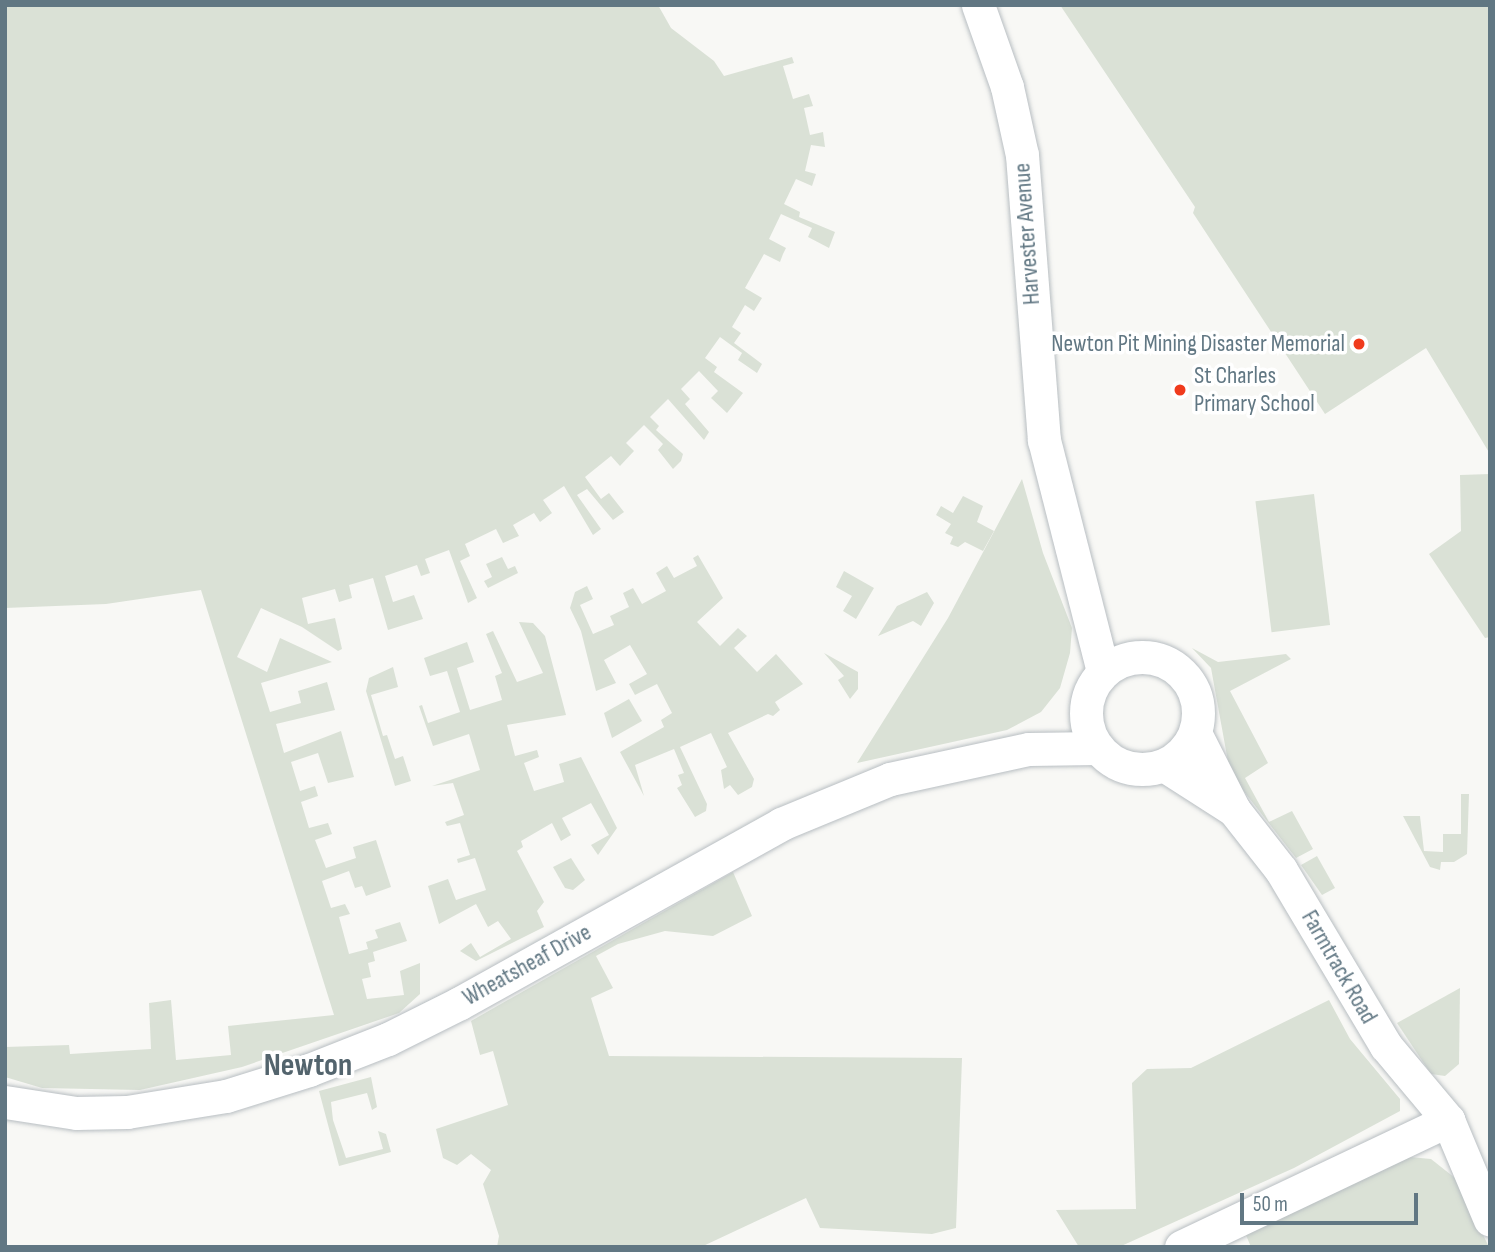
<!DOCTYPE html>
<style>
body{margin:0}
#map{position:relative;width:1495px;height:1252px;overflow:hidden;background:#f8f8f5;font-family:"Sofia Sans Condensed",sans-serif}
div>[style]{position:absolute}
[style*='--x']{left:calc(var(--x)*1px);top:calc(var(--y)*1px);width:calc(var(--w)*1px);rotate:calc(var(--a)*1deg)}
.green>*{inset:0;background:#dae1d6;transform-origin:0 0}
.roads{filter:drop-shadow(0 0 2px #b8bec2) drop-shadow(0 0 2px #b8bec2)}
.secondary>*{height:33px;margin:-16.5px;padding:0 16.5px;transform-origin:16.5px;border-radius:16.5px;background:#fff}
.secondary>.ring{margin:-16.5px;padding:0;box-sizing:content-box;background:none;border:33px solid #fff;border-radius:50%}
.dots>*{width:19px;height:19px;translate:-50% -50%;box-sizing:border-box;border:4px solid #fff;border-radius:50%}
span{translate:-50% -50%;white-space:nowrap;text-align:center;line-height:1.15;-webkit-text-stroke:7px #fff;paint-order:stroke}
.street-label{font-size:24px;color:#617783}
.poi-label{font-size:24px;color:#617783}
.right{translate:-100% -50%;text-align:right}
.left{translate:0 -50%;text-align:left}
.district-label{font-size:32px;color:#53646d;font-weight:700}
.frame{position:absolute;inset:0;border:7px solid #617783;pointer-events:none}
.scale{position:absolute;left:1240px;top:1193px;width:178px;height:32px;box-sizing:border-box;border:4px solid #617783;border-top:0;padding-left:9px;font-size:21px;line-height:24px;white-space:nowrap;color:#617783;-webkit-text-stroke:5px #fff;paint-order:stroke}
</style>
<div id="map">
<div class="green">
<div style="clip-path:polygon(5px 5px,658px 5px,671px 28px,714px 61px,724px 76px,792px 57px,794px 63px,783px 66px,793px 99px,809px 94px,813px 106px,804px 108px,810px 135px,823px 132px,825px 147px,811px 145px,805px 171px,816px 174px,812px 186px,796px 179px,784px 204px,800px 212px,799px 217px,835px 232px,829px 248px,808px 237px,812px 228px,781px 214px,769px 239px,786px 248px,783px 254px,780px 262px,764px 254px,745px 288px,762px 298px,754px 311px,745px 305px,732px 327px,741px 333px,734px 343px,762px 364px,757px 373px,738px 360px,742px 353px,720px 337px,705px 358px,717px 367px,714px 372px,743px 393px,727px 413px,711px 398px,718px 391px,699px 371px,681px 389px,690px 399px,685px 404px,709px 432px,704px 440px,668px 399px,650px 417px,659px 426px,656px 430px,683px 454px,681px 461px,673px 469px,658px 450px,663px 444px,644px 425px,626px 443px,634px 451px,620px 466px,611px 456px,585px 477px,601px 499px,609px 493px,624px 512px,613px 520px,587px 489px,577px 495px,601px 529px,593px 535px,564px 486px,543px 500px,552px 513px,540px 522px,534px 513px,513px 525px,519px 536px,503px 543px,496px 529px,465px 544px,470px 556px,460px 561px,477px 598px,468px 603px,449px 550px,425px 559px,430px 573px,421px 576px,417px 565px,385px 576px,393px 602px,414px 595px,423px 619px,388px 630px,373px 578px,349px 585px,352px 598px,339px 602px,335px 589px,302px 598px,308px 624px,335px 618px,342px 649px,338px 651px,302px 627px,261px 608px,237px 657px,267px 672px,280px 638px,332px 662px,261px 683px,270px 712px,301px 703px,298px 691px,327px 682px,335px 710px,276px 724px,284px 753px,341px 731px,354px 777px,328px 783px,318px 753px,291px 762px,300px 791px,315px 786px,318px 796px,301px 802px,309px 828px,328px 823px,332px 834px,315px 840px,326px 868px,356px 858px,353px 847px,376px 840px,391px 887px,366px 896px,362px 886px,355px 888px,349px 871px,322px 881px,331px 908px,345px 904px,350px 914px,339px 917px,349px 954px,368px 949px,366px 942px,378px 938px,375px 930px,400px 922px,407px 941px,373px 952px,375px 961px,368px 963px,371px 977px,362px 979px,367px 999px,404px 995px,400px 971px,420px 963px,420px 994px,399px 1013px,242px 1067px,140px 1090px,42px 1088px,5px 1077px,5px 1047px,69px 1045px,70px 1054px,151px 1049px,149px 1003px,171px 1000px,176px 1060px,231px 1055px,228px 1026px,334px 1015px,201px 590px,106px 604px,5px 608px)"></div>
<div style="clip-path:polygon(1060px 5px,1490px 5px,1490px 454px,1426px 348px,1325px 414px,1193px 213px,1195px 207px)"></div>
<div style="clip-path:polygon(1490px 474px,1490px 637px,1485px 638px,1429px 554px,1461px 531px,1460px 475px)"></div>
<div style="clip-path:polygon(1022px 479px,1043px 553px,1072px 628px,1070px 653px,1060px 688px,1041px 712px,1007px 730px,857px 763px,948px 618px)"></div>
<div style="left:1314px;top:494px;width:132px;height:59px;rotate:83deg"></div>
<div style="clip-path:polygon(963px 496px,983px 506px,977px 522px,994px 531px,983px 551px,965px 542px,958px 547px,950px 544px,953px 537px,945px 533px,951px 524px,936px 515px,941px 506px,953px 513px)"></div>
<div style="clip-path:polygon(698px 555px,723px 598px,697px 622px,720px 646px,738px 628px,747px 636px,734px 648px,757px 672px,776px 654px,803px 684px,775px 702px,780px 710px,773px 716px,768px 714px,728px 733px,754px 779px,752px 787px,738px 795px,730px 785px,724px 789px,721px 770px,727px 767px,711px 733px,680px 747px,707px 804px,706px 811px,695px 817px,677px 788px,682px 785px,678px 775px,684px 773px,674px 749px,635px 765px,644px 796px,620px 752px,664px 727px,661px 720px,672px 713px,657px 684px,635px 695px,629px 684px,647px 674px,630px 645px,604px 660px,616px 683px,596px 691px,581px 631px,570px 608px,575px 592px,587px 586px,593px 599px,580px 605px,593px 634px,614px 625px,610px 616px,629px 607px,623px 593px,633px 588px,642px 604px,666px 591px,656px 573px,667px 566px,674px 578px,697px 566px,693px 558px)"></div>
<div style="clip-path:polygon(502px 557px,508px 569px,515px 566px,518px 573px,488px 588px,484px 581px,492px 577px,486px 564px)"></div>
<div style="clip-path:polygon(844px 571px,874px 588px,856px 619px,843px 611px,852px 596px,836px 587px)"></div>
<div style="clip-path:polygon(927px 592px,934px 603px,921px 626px,913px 621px,878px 636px,897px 606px)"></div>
<div style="clip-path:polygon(519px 622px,533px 623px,545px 636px,566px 715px,507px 725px,515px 756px,537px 750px,539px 757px,524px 763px,534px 791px,564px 782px,559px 764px,581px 757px,617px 828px,598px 855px,591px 845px,609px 835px,591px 803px,562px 818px,571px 835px,561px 841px,552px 823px,521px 841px,523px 847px,517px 851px,544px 902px,537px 911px,544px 927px,476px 961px,460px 951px,471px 943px,480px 957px,511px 939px,498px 921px,488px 927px,476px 904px,439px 924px,428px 886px,448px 879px,456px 900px,486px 890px,475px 858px,458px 863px,457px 859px,470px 855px,460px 823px,447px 826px,445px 822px,464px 815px,453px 783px,432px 786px,480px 770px,469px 734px,433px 746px,419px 706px,422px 705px,428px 723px,460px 712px,447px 671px,430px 676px,424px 658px,467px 642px,474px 662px,457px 668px,470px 710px,502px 700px,495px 676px,502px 673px,486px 634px,493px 631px,517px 682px,543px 673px)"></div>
<div style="clip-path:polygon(1192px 648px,1218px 662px,1286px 654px,1291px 659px,1230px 691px,1268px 763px,1245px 778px,1269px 822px,1292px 811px,1313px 849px,1296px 858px,1242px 789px,1229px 767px,1211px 668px)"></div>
<div style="clip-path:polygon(824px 653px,858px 672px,858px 689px,850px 699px,838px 680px,844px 676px)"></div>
<div style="clip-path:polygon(393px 667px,398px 687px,371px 695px,383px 736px,387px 735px,395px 759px,403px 756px,411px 781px,395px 786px,366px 691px,369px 678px)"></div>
<div style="clip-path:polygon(629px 699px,642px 721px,612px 738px,604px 713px)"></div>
<div style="clip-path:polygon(1461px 794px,1469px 794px,1467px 854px,1454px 862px,1441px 862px,1440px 870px,1430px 867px,1403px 816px,1420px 816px,1424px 851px,1443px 852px,1443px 834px,1461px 834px)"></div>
<div style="clip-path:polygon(1317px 856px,1335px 888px,1322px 895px,1301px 865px)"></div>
<div style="clip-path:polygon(571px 858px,585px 880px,573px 890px,565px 888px,553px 867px)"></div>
<div style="clip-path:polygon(733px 872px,752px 916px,713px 936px,665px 931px,618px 944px,596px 956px,613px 988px,591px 998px,609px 1056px,962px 1058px,956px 1228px,932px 1234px,820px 1228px,806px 1198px,701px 1247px,497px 1247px,499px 1236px,483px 1184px,491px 1170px,471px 1154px,457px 1165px,443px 1158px,436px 1129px,508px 1105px,493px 1051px,480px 1055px,471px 1021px)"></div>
<div style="clip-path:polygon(1460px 988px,1459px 1064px,1445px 1076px,1431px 1074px,1397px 1023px)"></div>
<div style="clip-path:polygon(1329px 1000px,1350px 1039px,1400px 1099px,1400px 1111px,1294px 1168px,1119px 1247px,1079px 1247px,1056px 1210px,1136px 1209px,1132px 1083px,1147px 1069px,1191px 1068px)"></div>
<div style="clip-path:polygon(371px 1077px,377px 1107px,372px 1110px,367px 1093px,331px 1102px,333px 1120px,346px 1158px,383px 1149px,378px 1131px,386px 1134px,391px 1152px,339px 1166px,319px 1091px)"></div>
<div style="clip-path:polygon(1399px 1156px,1431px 1159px,1455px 1178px,1489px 1247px,1251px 1247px,1243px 1228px)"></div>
</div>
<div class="roads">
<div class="secondary">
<div style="--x:978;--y:5;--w:87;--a:70.5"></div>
<div style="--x:1007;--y:87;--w:70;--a:77.6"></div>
<div style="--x:1022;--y:155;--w:286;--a:85.6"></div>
<div style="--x:1044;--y:440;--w:238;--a:75.7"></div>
<div class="ring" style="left:1086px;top:657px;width:79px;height:79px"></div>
<div style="--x:1195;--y:733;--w:86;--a:63.1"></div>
<div style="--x:1234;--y:810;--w:76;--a:51.9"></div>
<div style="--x:1281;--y:870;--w:205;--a:59.2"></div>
<div style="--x:1386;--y:1046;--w:97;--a:50"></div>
<div style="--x:1448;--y:1120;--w:108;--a:67.2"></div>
<div style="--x:1164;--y:765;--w:83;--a:32.7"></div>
<div style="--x:5;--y:1102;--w:72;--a:8.8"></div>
<div style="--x:76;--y:1113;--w:51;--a:-1.1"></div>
<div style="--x:127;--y:1112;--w:100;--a:-9.2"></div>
<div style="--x:226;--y:1096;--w:87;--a:-17.4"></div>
<div style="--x:309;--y:1070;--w:85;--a:-21.4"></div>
<div style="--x:388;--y:1039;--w:80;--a:-26.6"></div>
<div style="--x:460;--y:1003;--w:368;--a:-29.1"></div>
<div style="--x:781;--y:824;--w:118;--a:-22.4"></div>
<div style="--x:890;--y:779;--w:142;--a:-12.2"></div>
<div style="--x:1029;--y:749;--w:69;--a:-0.8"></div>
<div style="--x:1181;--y:1247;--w:296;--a:-25.4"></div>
</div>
</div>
<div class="dots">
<div style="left:1359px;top:344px;background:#f03b1d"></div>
<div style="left:1180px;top:390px;background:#f03b1d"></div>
</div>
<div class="street-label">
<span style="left:1027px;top:234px;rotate:-94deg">Harvester Avenue</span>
<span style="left:527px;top:965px;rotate:-29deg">Wheatsheaf Drive</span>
<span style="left:1339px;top:967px;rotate:60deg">Farmtrack Road</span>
</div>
<div class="poi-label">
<span class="right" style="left:1345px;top:344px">Newton Pit Mining Disaster Memorial</span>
<span class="left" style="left:1194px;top:390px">St Charles<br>Primary School</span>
</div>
<div class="district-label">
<span style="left:308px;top:1066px">Newton</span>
</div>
<div class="frame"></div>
<div class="scale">50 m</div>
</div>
